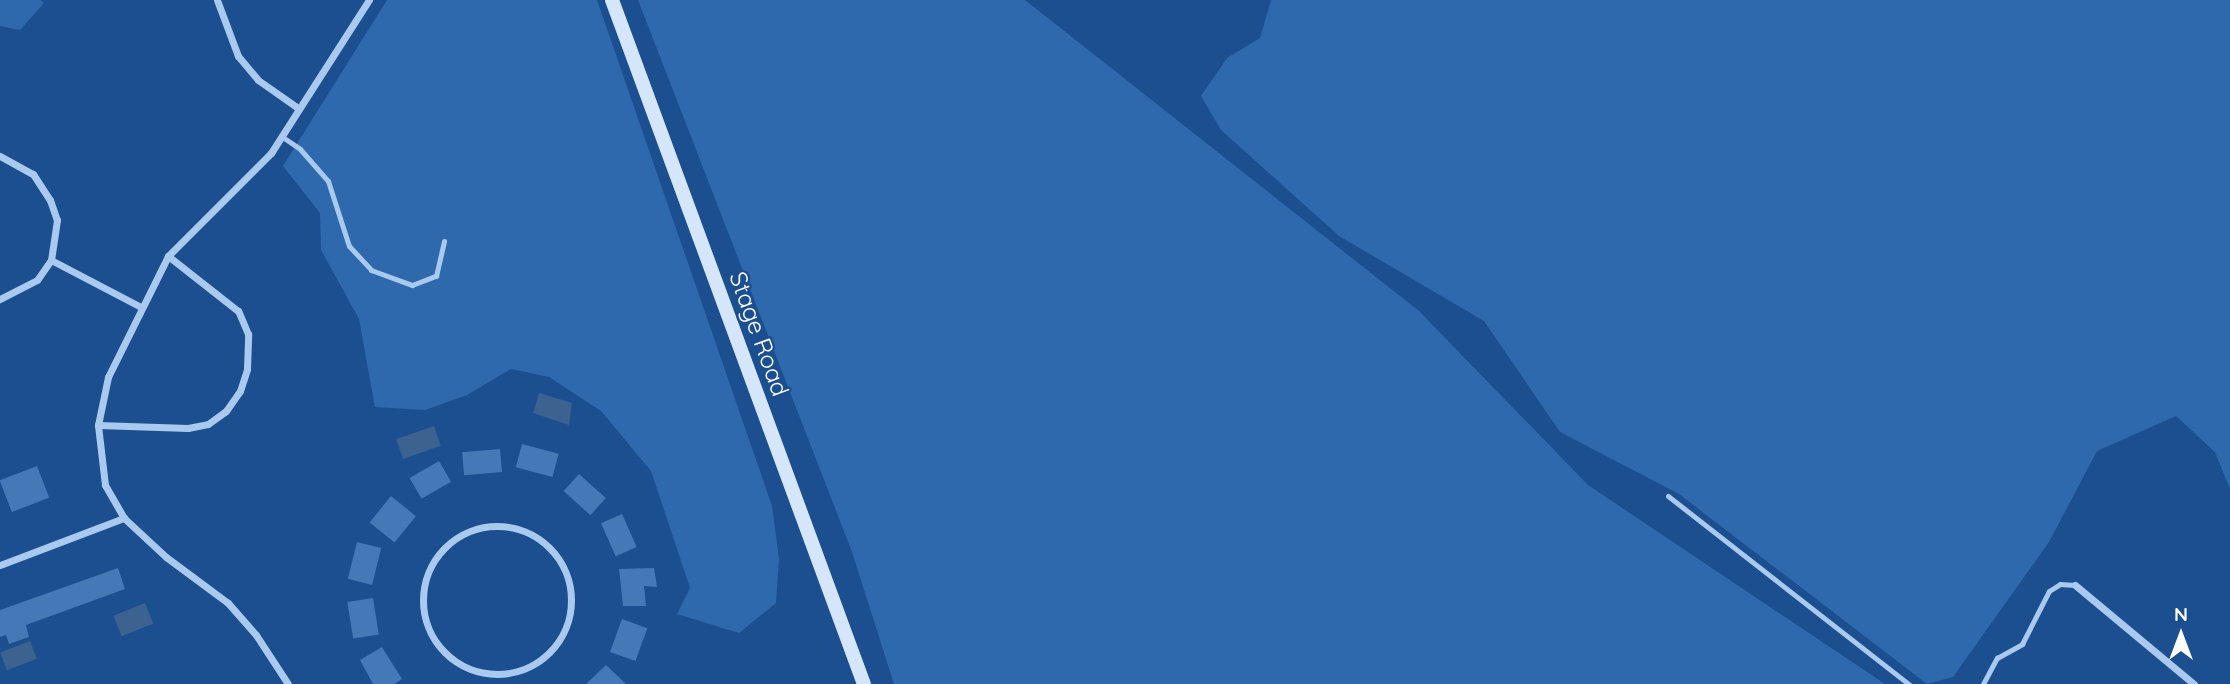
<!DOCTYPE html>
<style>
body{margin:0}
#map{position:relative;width:2230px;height:684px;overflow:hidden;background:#1b4f8f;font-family:Quicksand,sans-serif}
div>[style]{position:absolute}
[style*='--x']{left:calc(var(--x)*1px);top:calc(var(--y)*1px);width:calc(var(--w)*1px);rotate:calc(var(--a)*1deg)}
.green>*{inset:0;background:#2e69ad}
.water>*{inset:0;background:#3c6290;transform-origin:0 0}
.building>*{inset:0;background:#4478b7;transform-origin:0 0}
.lane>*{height:5px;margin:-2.5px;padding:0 2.5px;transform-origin:2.5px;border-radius:2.5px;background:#a9c9ee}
.street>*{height:7px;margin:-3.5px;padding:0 3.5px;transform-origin:3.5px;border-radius:3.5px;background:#a9c9ee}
.street>.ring{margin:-3.5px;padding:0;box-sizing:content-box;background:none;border:7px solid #a9c9ee;border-radius:50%}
.secondary>*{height:14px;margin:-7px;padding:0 7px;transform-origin:7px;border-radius:7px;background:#d6e6fa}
span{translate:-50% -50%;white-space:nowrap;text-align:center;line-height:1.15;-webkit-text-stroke:5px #1b4f8f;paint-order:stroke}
.street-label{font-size:24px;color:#fff}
.north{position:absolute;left:2146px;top:600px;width:70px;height:70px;-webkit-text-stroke:5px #1b4f8f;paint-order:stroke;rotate:0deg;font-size:19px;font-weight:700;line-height:28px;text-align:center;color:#fff}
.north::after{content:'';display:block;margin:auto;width:24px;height:32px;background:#fff;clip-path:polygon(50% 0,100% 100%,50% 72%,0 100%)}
</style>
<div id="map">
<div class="green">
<div style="clip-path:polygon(0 0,40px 0,44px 3px,20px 30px,0 26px)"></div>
<div style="clip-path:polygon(387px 0,597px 0,772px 506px,779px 559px,776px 603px,739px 633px,677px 614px,690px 588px,651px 471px,601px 411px,549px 377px,511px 369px,467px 395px,425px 410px,375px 407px,359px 319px,321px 250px,320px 213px,283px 166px)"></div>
<div style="clip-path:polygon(638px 0,1025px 0,1419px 311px,1588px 485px,1885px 684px,894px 684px,852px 552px)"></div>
<div style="clip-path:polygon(1271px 0,2230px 0,2230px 489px,2215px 452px,2176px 416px,2097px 451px,2049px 542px,1953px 677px,1927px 684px,1679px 494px,1560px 432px,1484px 321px,1339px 236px,1221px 130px,1201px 96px,1227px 58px,1260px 38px)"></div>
</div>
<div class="water">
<div style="clip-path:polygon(539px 393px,572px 403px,569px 425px,533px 413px)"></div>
<div style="left:434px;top:426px;width:21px;height:40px;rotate:71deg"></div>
<div style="left:145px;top:603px;width:22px;height:34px;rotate:68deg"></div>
<div style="left:30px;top:641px;width:19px;height:32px;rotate:69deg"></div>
</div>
<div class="building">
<div style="left:522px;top:444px;width:38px;height:24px;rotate:15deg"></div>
<div style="left:500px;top:449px;width:23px;height:38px;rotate:85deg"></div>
<div style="left:439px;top:461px;width:24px;height:34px;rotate:60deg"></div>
<div style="left:37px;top:466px;width:34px;height:40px;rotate:69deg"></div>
<div style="left:579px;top:474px;width:36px;height:23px;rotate:42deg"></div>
<div style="left:391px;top:496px;width:32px;height:34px;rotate:39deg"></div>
<div style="left:622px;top:514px;width:36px;height:23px;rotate:66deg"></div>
<div style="left:357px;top:542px;width:25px;height:38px;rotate:14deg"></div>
<div style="clip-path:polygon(118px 568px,125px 589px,26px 625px,29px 637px,9px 644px,6px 635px,0 637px,0 610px)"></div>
<div style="clip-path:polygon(654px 568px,657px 587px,644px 586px,646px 606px,623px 606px,619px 569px)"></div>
<div style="left:373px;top:598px;width:37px;height:26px;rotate:81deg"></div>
<div style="left:622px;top:619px;width:27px;height:35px;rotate:20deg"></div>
<div style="clip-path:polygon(382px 647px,402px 679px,394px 684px,373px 684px,360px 660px)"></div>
<div style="clip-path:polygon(606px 665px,626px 684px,586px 684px)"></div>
</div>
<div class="lane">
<div style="--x:281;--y:136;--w:23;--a:34"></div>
<div style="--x:300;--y:149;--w:43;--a:48.8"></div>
<div style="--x:328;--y:181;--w:68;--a:72.1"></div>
<div style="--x:349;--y:246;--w:33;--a:47"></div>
<div style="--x:371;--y:270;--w:44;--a:20.1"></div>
<div style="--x:412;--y:285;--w:26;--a:-21"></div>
<div style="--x:436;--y:276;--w:36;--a:-77"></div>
<div style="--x:1668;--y:496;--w:306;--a:38"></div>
<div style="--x:1983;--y:684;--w:30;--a:-62"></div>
<div style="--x:1997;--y:658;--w:29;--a:-29"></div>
<div style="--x:2022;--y:644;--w:59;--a:-63"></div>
<div style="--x:2049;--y:591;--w:13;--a:-32"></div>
<div style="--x:2060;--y:584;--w:15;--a:4"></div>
</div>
<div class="street">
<div style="--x:217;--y:0;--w:60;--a:69.4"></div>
<div style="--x:238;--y:56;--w:31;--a:50"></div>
<div style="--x:258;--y:80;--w:49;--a:35"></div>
<div style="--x:0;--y:156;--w:38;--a:29"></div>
<div style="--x:33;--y:174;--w:31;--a:57"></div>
<div style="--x:50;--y:200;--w:21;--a:71"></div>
<div style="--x:57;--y:220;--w:40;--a:98.5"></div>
<div style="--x:51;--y:260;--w:24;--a:125"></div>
<div style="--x:37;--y:280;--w:42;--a:152.8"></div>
<div style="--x:51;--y:260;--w:102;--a:27.6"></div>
<div style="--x:98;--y:425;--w:90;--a:1.9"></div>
<div style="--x:188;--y:428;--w:20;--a:-11"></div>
<div style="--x:208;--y:424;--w:22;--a:-36"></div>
<div style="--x:226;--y:411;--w:24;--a:-55"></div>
<div style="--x:240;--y:391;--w:23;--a:-72"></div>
<div style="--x:247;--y:369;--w:35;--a:-88"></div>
<div style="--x:248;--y:334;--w:25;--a:-113"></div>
<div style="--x:238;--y:311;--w:89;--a:-141.8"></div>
<div class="ring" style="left:423px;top:526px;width:141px;height:141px"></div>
<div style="--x:0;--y:565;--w:133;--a:-20.8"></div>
<div style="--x:2075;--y:585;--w:155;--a:39.8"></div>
<div style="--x:288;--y:684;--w:59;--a:-123.1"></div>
<div style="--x:256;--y:635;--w:43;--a:-131.2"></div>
<div style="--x:228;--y:603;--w:77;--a:-143.4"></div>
<div style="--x:166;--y:557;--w:57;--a:-137.1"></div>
<div style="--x:124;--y:518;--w:38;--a:-120"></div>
<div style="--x:105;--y:485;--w:60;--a:-96.7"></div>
<div style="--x:98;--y:425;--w:49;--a:-78.2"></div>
<div style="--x:108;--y:377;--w:135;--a:-63.6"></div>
<div style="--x:168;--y:256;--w:146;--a:-45"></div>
<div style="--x:271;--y:153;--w:182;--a:-57.4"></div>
</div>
<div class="secondary">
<div style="--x:612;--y:0;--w:729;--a:69.78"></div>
</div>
<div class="street-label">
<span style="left:759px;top:334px;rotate:70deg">Stage Road</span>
</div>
<div class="north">N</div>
</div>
